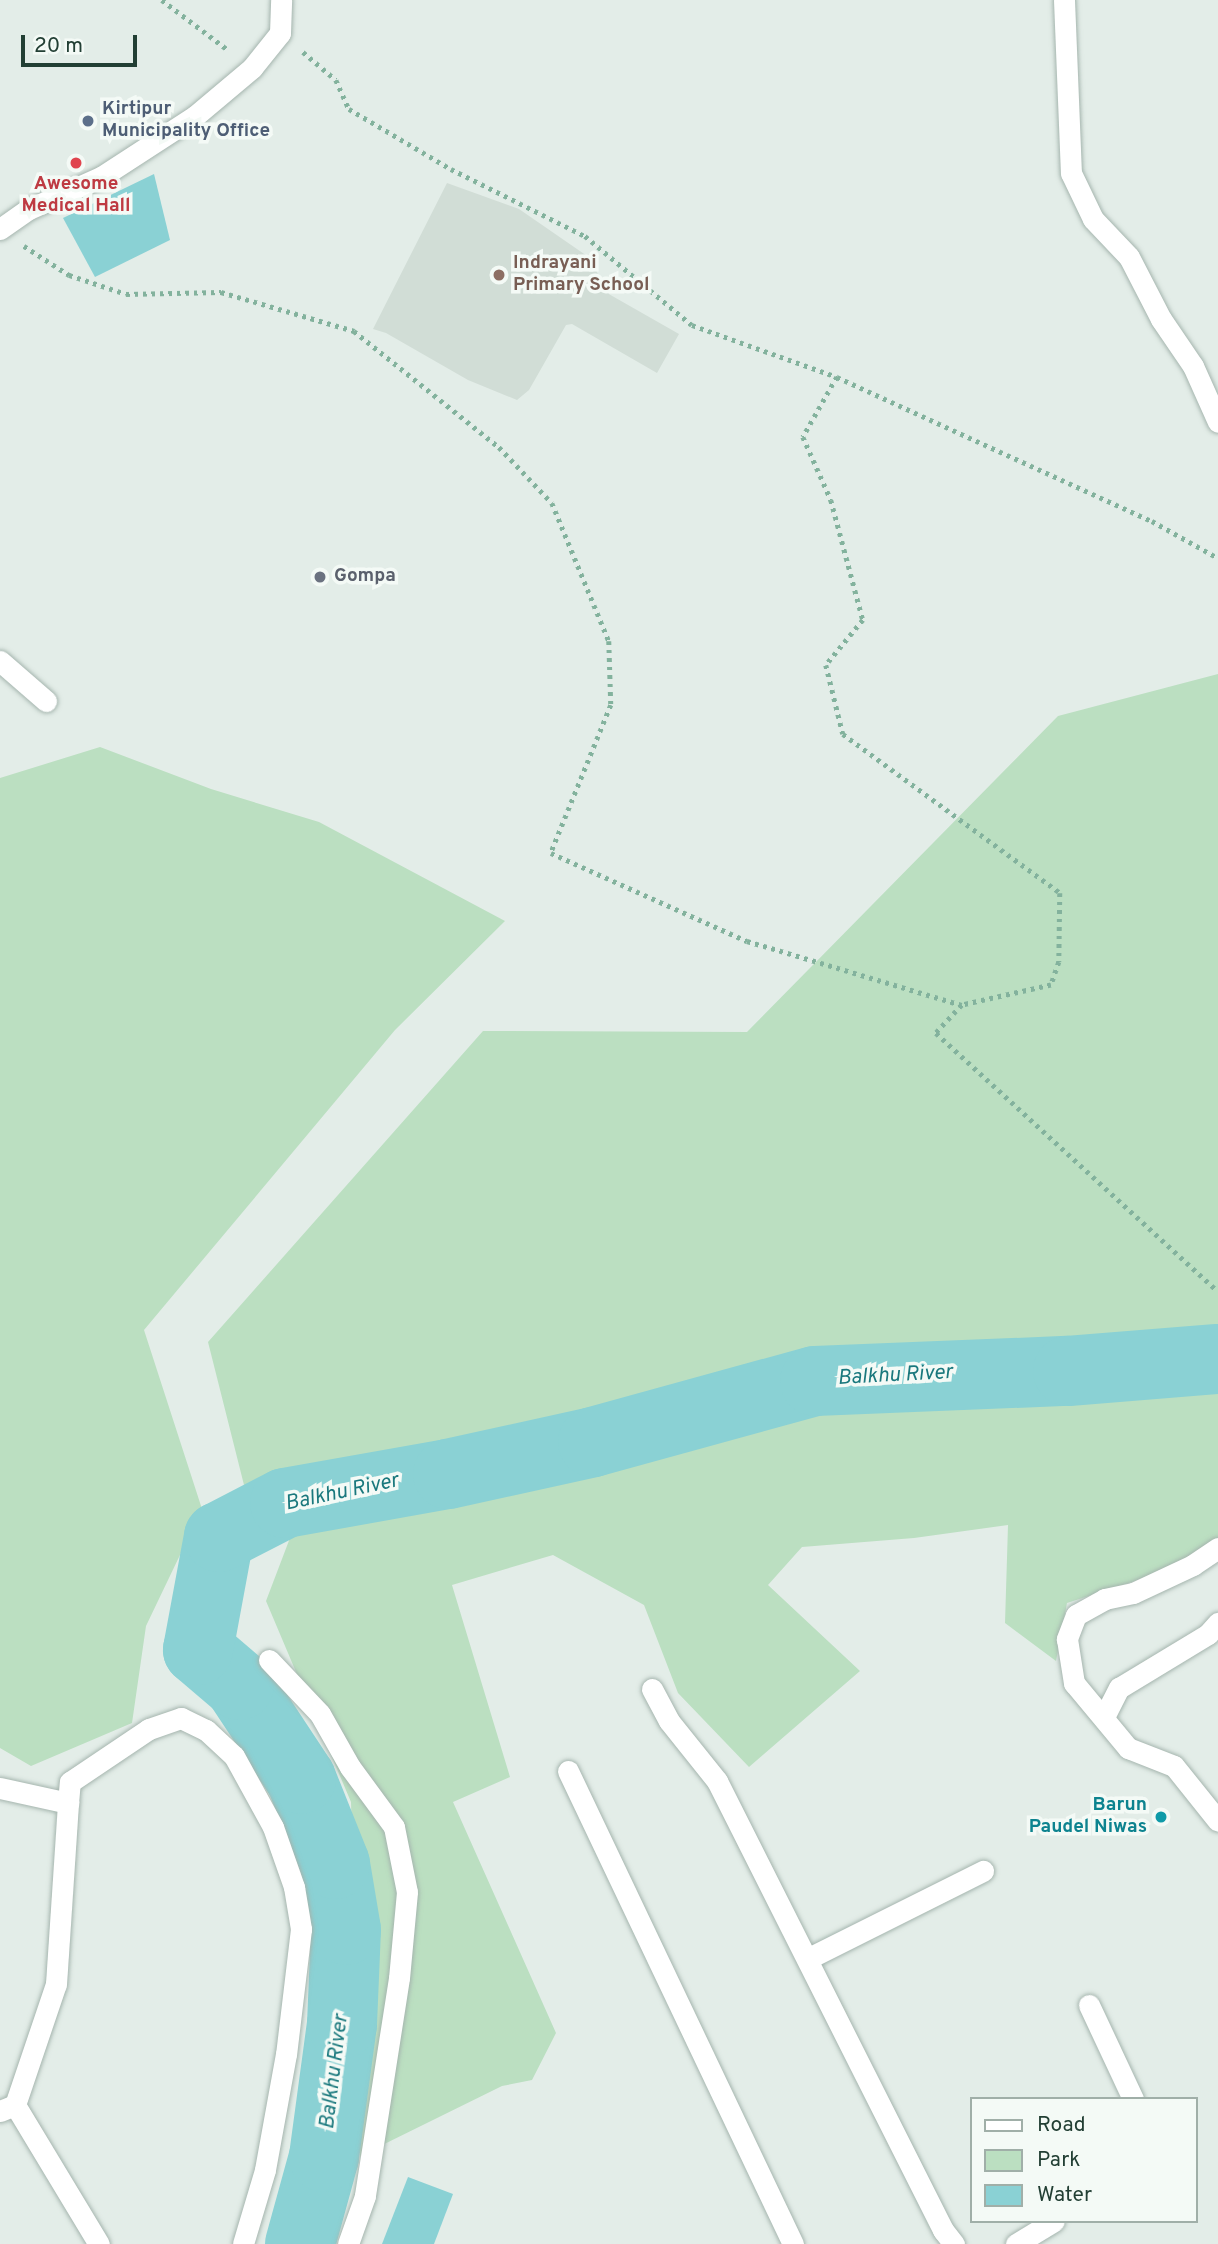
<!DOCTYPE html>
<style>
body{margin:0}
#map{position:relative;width:1218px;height:2244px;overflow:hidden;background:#e3ede8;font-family:Overpass,sans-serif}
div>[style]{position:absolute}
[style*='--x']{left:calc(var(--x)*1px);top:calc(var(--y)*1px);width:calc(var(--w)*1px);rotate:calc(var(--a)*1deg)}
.built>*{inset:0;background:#d1ddd6}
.green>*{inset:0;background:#bbdfc1}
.water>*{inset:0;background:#8ad1d4}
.river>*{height:70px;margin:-35px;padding:0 35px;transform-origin:35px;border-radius:35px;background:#8ad1d4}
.path>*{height:4.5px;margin-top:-2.25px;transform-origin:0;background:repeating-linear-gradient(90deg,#83b29d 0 3.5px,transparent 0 8.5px)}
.roads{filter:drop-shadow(0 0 2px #a5b5ae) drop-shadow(0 0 2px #a5b5ae)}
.street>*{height:21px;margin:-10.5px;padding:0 10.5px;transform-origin:10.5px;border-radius:10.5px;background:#fff}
.secondary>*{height:21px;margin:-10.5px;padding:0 10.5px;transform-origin:10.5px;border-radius:10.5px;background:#fff}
.dots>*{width:19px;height:19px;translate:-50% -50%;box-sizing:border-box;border:4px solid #f4faf6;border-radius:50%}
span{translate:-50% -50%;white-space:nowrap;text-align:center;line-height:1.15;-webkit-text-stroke:7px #f4faf6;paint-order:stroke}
.service-label{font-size:19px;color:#4e5e75;font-weight:700}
.left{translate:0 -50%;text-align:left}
.health-label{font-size:19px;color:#be3a42;font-weight:700}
.education-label{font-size:19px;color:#785e54;font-weight:700}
.worship-label{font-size:19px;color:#5b616d;font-weight:700}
.culture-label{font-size:19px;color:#0d838f;font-weight:700}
.right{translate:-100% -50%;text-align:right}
.water-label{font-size:21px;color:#1a787d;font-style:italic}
.legend{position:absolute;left:970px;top:2097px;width:228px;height:126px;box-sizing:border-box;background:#f4faf6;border:2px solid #a0afa8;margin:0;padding:9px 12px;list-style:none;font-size:21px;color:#223f34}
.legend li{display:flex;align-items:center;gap:14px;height:35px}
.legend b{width:35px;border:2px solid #a0afa8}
.scale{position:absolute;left:21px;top:35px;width:116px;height:32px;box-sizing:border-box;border:4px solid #223f34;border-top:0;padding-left:9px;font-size:21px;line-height:24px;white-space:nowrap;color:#223f34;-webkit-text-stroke:5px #f4faf6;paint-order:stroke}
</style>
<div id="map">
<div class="built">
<div style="clip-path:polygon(447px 183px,519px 209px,590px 258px,607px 293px,679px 334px,657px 373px,572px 324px,566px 325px,529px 390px,517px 400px,468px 380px,386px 333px,373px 329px)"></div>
</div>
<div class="green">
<div style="clip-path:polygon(1218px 674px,1218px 1334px,787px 1364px,244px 1485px,208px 1342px,483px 1031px,747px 1032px,1058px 716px)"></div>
<div style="clip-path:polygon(100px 747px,211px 789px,319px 822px,505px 921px,395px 1030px,144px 1330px,202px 1509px,146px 1626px,132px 1723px,31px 1766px,0 1748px,0 778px)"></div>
<div style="clip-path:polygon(1218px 1375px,1218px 1554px,1067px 1603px,1056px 1661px,1005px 1623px,1008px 1525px,914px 1538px,802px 1547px,768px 1585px,860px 1671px,749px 1767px,678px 1693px,644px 1605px,553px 1555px,452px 1585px,510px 1777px,453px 1802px,556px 2033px,532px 2080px,502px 2086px,360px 2156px,351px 1802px,266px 1601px,301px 1509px,529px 1465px,829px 1386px)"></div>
</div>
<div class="water">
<div style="clip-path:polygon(154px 174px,170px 240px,95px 277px,63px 218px)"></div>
<div style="clip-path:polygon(408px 2177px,453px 2194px,434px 2244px,382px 2244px)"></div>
</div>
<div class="river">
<div style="--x:300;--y:2244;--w:90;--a:-74.6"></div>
<div style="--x:324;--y:2157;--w:134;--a:-82.3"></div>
<div style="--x:342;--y:2024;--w:94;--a:-87.6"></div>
<div style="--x:346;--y:1930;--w:67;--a:-99.5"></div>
<div style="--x:335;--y:1864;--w:92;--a:-111.8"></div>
<div style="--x:301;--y:1779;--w:113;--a:-123.4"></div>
<div style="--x:239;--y:1685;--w:54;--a:-139.5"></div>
<div style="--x:198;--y:1650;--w:115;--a:-79.5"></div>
<div style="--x:219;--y:1537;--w:74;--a:-27.3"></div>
<div style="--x:285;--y:1503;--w:166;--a:-10.1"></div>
<div style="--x:448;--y:1474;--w:148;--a:-12.4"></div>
<div style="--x:593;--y:1442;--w:230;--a:-15.4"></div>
<div style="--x:815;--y:1381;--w:253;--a:-2.3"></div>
<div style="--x:1068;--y:1371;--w:150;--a:-4.6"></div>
</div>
<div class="path">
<div style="--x:162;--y:0;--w:83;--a:37.1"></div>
<div style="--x:303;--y:52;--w:43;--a:40.3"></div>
<div style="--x:336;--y:80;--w:32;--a:66"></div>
<div style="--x:349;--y:109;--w:118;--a:30.5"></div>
<div style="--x:451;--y:169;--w:150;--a:26.6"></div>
<div style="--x:585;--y:236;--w:139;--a:39.8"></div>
<div style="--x:692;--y:325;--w:154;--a:19.7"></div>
<div style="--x:837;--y:377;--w:346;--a:24.6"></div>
<div style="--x:1152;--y:521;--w:76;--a:29.3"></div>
<div style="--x:24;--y:246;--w:54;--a:32.8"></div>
<div style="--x:69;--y:275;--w:60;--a:18.4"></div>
<div style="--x:126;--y:294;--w:95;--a:-1.2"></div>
<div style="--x:221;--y:292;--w:139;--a:16.3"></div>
<div style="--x:354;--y:331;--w:186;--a:38.7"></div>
<div style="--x:499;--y:447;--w:77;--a:46.6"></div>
<div style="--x:552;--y:503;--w:149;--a:67.6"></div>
<div style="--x:609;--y:641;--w:64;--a:88.2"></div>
<div style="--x:611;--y:705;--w:160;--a:112.1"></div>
<div style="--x:551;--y:853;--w:215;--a:24.2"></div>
<div style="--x:747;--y:941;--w:224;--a:16.6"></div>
<div style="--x:837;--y:377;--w:69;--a:119.5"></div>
<div style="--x:803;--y:437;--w:69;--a:66"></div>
<div style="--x:831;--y:500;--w:124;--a:75.1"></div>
<div style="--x:863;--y:620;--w:58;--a:129.4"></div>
<div style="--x:826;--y:665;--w:71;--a:76.2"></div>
<div style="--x:843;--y:734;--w:269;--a:36.2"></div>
<div style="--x:1060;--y:893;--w:69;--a:90.8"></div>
<div style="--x:1059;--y:962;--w:24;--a:109"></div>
<div style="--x:1051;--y:985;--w:91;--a:167.3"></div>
<div style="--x:962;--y:1005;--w:38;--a:133"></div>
<div style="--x:936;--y:1033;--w:382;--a:42.5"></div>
</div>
<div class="roads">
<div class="street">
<div style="--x:1064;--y:0;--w:173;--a:87.7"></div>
<div style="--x:1071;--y:173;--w:51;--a:64.4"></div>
<div style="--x:1093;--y:219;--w:52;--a:46.5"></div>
<div style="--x:1129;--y:257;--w:70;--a:62.7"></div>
<div style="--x:1161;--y:319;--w:57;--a:55.8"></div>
<div style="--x:1193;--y:366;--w:61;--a:65.9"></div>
<div style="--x:0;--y:661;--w:61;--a:41"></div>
<div style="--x:1218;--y:1548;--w:30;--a:146"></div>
<div style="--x:1193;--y:1565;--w:66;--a:155"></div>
<div style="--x:1133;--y:1593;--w:29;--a:168"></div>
<div style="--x:1105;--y:1599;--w:33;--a:151"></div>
<div style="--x:1076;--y:1615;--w:26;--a:111"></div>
<div style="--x:1067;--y:1639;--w:45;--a:81"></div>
<div style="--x:1074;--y:1683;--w:85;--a:50.3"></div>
<div style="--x:1128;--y:1748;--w:49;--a:21.4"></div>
<div style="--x:1174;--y:1766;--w:70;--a:51.3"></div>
<div style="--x:269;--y:1660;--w:74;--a:46.6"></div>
<div style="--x:320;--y:1714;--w:61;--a:60.5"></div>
<div style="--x:350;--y:1767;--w:74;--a:53.7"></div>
<div style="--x:394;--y:1827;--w:66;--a:78.7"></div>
<div style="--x:407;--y:1892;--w:86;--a:95.3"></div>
<div style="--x:399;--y:1978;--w:221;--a:98.9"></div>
<div style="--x:365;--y:2196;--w:51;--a:109.5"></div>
<div style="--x:652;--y:1689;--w:36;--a:62"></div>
<div style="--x:669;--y:1721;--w:77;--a:51.3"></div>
<div style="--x:717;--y:1781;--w:503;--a:63.28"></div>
<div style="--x:943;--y:2230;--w:18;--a:52"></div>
<div style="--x:1104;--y:1717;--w:33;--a:-63"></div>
<div style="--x:1119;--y:1688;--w:104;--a:-31.2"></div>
<div style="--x:1208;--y:1634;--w:15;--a:-48"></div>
<div style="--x:568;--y:1771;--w:524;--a:64.56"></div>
<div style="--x:0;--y:1788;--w:70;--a:12.4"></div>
<div style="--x:68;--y:1803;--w:21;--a:-85"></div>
<div style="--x:70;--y:1782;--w:95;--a:-33.9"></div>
<div style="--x:149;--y:1729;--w:34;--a:-19"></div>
<div style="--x:181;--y:1718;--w:28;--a:26"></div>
<div style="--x:206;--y:1730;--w:38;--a:43"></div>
<div style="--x:234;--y:1756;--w:81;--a:61.2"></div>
<div style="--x:273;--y:1827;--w:64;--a:70.7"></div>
<div style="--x:294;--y:1887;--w:43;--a:80.5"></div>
<div style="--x:301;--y:1929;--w:126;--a:96.8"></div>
<div style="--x:286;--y:2054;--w:118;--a:100.3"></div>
<div style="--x:265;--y:2170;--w:77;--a:106.6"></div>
<div style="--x:807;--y:1959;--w:197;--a:-26.6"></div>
<div style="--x:1089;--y:2005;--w:104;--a:64.9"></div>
<div style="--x:15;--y:2105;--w:162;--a:58.9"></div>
<div style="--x:0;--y:2111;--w:16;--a:-22"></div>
<div style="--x:15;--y:2105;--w:128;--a:-71.3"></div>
<div style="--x:56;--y:1984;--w:181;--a:-86.2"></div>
<div style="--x:1016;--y:2244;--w:44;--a:-31.2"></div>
</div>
<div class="secondary">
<div style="--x:0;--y:229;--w:35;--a:-35"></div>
<div style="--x:29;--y:209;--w:79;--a:-24"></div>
<div style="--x:101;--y:177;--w:112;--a:-33"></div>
<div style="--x:195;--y:116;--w:75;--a:-40.1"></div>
<div style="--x:252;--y:68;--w:45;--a:-51.3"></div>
<div style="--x:280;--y:33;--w:33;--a:-88"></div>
</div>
</div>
<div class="dots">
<div style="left:88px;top:121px;background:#5c6f8a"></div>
<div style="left:76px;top:163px;background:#e0444e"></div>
<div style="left:499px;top:275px;background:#8d6e63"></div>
<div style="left:320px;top:577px;background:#6b7280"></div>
<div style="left:1161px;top:1817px;background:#0f9aa8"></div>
</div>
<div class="service-label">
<span class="left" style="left:102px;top:121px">Kirtipur<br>Municipality Office</span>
</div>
<div class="health-label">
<span style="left:76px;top:196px">Awesome<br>Medical Hall</span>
</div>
<div class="education-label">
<span class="left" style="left:513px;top:275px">Indrayani<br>Primary School</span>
</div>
<div class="worship-label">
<span class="left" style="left:334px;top:577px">Gompa</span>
</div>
<div class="culture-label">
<span class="right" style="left:1147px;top:1817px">Barun<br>Paudel Niwas</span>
</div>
<div class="water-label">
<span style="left:895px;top:1376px;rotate:-3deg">Balkhu River</span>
<span style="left:342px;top:1493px;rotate:-12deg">Balkhu River</span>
<span style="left:335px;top:2072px;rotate:-83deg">Balkhu River</span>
</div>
<ul class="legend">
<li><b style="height:9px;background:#fff"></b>Road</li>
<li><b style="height:19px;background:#bbdfc1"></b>Park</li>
<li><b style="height:19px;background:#8ad1d4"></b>Water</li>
</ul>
<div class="scale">20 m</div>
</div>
